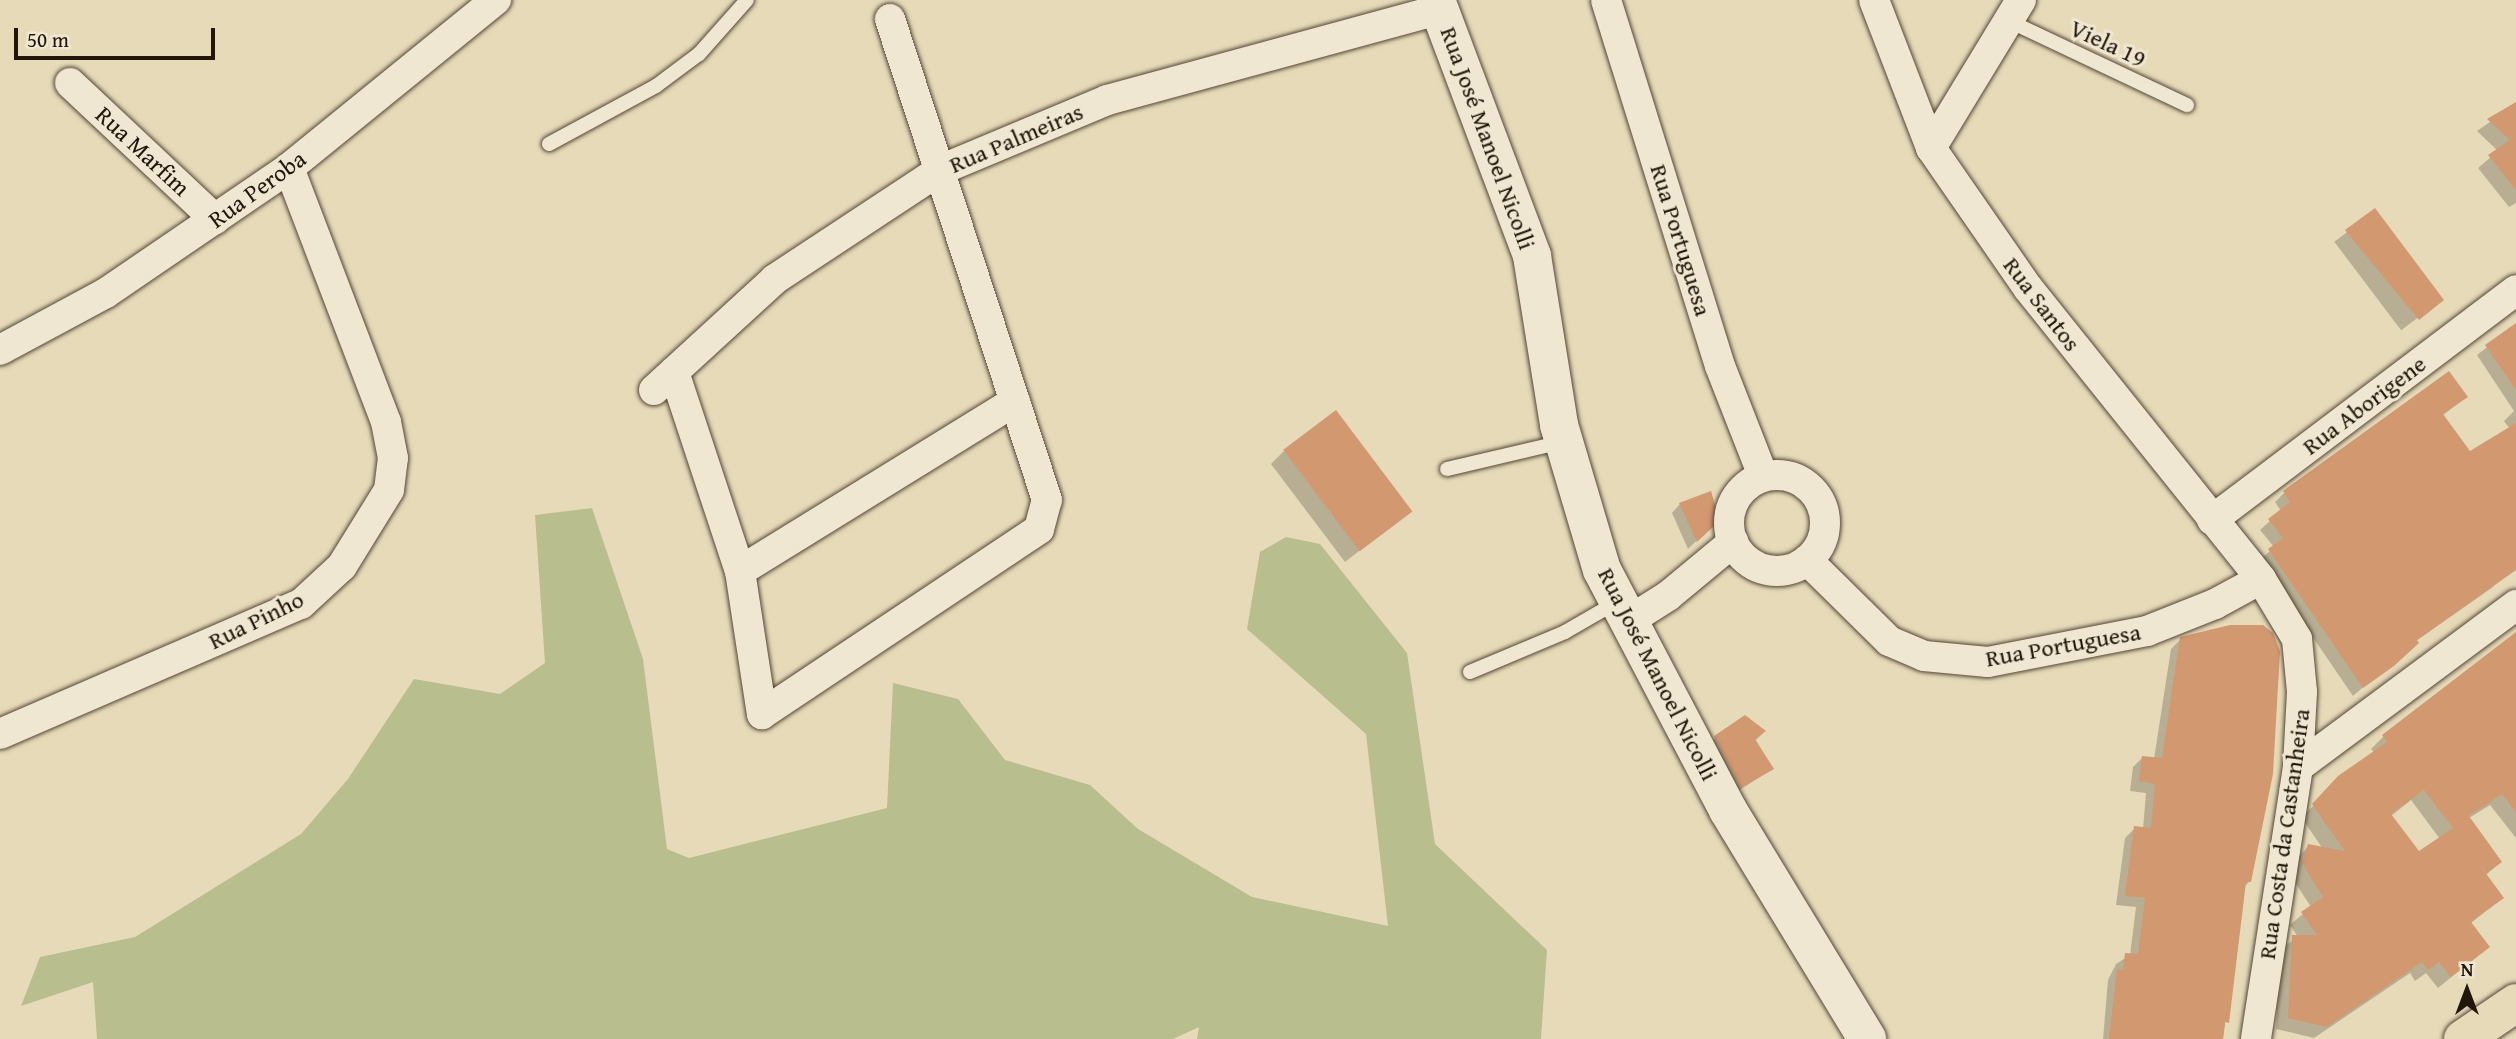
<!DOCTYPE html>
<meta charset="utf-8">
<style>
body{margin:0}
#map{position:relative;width:2516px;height:1039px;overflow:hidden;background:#e7dab9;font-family:"Gentium Book Plus",serif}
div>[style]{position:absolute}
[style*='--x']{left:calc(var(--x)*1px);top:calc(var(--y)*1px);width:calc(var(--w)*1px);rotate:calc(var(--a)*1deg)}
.green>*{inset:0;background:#b8be8d}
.shadow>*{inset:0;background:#0003;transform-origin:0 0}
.building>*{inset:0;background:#d29870;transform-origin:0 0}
.roads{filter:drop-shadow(0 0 2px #534736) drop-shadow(0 0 2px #534736)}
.service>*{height:14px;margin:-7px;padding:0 7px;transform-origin:7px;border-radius:7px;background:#efe7d2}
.minor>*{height:30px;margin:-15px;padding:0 15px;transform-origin:15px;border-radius:15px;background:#efe7d2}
.minor>.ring{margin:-15px;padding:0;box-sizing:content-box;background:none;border:30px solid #efe7d2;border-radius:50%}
.secondary>*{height:38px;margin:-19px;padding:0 19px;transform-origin:19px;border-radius:19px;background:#efe7d2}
.primary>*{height:38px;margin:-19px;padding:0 19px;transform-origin:19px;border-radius:19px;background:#e7dab9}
span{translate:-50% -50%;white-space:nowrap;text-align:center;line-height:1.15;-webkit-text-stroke:6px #efe7d2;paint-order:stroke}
.street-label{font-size:24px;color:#22160a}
.north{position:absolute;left:2432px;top:955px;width:70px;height:70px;-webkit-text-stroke:5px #efe7d2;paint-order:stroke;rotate:0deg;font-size:19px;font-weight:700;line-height:28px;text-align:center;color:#22160a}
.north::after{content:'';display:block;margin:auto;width:24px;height:32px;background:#22160a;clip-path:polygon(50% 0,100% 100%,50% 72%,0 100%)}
.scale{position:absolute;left:14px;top:28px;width:201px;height:32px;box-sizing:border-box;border:4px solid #22160a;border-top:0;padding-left:9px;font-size:21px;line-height:24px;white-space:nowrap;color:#22160a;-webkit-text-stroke:5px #efe7d2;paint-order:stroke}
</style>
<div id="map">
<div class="green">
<div style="clip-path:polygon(592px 508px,643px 659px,667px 849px,689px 858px,887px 808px,893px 683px,958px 699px,1005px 760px,1090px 785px,1138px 829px,1252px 897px,1388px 926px,1366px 734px,1247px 629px,1260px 552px,1286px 537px,1320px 544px,1407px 653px,1435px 844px,1547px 950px,1541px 1039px,1197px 1039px,1199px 1027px,1173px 1039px,97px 1039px,93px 982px,21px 1006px,40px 957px,135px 937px,301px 834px,348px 779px,414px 679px,500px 694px,545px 663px,535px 515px)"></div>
</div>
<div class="shadow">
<div style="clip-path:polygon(2516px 104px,2516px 203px,2509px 207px,2478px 168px,2498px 151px,2477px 131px)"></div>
<div style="left:2375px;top:211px;width:111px;height:51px;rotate:53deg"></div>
<div style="clip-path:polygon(2516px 325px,2516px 557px,2493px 587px,2416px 641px,2353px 696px,2260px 560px,2274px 547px,2260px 530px,2281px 511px,2275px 502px,2284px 493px,2448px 373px,2466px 397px,2442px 416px,2469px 453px,2510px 429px,2504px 421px,2514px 411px,2477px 355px)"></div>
<div style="clip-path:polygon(1284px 451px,1409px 512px,1345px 562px,1271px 464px)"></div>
<div style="clip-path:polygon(1680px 504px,1714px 524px,1688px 549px,1672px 513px)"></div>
<div style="clip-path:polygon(2181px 639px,2250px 881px,2244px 887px,2223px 1039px,2103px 1039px,2108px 980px,2116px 964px,2130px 955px,2136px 907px,2116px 905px,2125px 838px,2135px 828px,2143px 829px,2146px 793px,2130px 791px,2133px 767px,2143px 757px,2154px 759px,2171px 649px)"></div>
<div style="clip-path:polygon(evenodd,2509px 639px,2516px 648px,2516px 838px,2490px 805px,2469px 818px,2500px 862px,2485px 876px,2501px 898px,2470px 924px,2488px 947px,2438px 988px,2426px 973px,2415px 981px,2410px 973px,2314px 1038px,2276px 1029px,2280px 949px,2298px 937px,2290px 925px,2311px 907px,2291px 876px,2297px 858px,2309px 846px,2323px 849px,2301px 817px,2374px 752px,2371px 749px,2383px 737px,2509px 639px,2411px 800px,2440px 839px,2419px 853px,2391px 816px,2411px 800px)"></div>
<div style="clip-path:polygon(1764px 732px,1755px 741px,1772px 769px,1732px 795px,1707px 746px,1715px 738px)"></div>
</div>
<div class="building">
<div style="clip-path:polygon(2516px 102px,2516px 190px,2488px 155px,2510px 140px,2487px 119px)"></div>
<div style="clip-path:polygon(2375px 208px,2444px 300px,2419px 320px,2345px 230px)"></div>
<div style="clip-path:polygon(2516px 323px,2516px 390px,2485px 345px)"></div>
<div style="clip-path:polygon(2449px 371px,2468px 397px,2443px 414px,2470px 451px,2516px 423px,2516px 570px,2417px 640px,2419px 643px,2394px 666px,2363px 688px,2268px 549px,2283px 538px,2268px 519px,2290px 502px,2283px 491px)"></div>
<div style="left:1336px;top:410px;width:127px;height:66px;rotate:53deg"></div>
<div style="clip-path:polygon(1711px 491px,1718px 515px,1715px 525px,1697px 542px,1679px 503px)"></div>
<div style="clip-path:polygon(2230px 625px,2263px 625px,2273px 633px,2280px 651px,2273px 774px,2251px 882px,2246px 882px,2229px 1023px,2225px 1022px,2223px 1039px,2109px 1039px,2117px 969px,2123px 970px,2125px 953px,2138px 954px,2145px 898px,2125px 896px,2134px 826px,2151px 828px,2155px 784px,2139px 781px,2142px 756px,2162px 758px,2180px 637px)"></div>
<div style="clip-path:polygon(evenodd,2516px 632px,2516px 812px,2502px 794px,2469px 816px,2502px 862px,2487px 873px,2476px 860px,2504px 898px,2471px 922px,2490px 947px,2451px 977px,2439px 962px,2428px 970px,2422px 962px,2327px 1027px,2288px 1018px,2292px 935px,2317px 935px,2301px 912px,2323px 897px,2302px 863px,2308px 844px,2345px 851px,2312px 804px,2338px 776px,2387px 742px,2382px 735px,2516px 632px,2424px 790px,2453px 828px,2419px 851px,2391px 814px,2424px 790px)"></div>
<div style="clip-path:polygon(1745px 715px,1766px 731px,1755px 739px,1774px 769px,1741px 788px,1714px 736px)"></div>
</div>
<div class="roads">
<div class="service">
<div style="--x:2009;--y:21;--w:197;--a:25.3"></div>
<div style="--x:549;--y:144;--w:122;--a:-28.5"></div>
<div style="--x:656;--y:86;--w:54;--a:-36.7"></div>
<div style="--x:699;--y:54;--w:72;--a:-48.4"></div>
<div style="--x:1447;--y:469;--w:118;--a:-13.2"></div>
<div style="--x:1470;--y:672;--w:103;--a:-22.8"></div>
<div style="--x:1565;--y:632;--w:60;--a:-30"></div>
</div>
<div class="minor">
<div style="--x:1606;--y:0;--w:383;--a:72.7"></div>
<div style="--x:1720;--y:366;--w:118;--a:68.6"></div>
<div style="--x:1874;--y:0;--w:159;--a:68.9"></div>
<div style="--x:1931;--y:148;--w:170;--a:55.3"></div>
<div style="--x:2028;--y:288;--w:373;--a:51.3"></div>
<div style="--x:2261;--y:579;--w:70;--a:59"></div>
<div style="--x:2297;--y:639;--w:53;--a:84.6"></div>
<div style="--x:2302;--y:692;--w:75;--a:93.1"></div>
<div style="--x:2298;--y:767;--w:275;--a:98.8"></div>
<div style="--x:70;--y:83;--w:199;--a:43.2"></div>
<div style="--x:1931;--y:148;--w:173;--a:-58.7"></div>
<div style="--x:0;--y:350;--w:120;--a:-28.3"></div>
<div style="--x:106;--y:293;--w:222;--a:-34.3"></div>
<div style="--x:289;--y:168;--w:267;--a:-39.1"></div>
<div style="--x:674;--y:372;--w:210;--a:71.7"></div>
<div style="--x:740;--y:571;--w:145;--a:81.3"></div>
<div style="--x:762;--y:714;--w:333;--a:-33.7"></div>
<div style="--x:1039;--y:529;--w:30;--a:-75"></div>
<div style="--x:1047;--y:500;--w:506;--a:-108.08"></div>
<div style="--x:654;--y:390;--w:164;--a:-42.5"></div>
<div style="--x:775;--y:279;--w:198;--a:-33.4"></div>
<div style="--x:940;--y:170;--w:181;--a:-22.7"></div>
<div style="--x:1107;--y:100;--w:346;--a:-15.2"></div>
<div class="ring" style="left:1729px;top:475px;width:66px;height:66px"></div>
<div style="--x:2212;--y:520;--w:381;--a:-37.1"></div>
<div style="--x:1807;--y:560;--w:115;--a:44.6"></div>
<div style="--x:1889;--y:641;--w:38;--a:23"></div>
<div style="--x:1924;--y:656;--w:64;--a:5.4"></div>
<div style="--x:1988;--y:662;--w:162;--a:-11"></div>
<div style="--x:2147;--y:631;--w:73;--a:-21.7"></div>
<div style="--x:2215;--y:604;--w:52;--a:-28.5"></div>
<div style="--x:740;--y:571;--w:323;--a:-31.7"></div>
<div style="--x:1627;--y:622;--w:49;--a:-32.4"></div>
<div style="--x:1668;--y:596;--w:85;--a:-39.7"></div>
<div style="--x:0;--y:734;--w:328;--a:-23.4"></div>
<div style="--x:301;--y:604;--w:56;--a:-42.8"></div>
<div style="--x:342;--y:566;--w:89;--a:-58.3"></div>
<div style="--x:389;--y:490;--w:32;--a:-83"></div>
<div style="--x:393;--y:458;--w:37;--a:-101"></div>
<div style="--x:386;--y:422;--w:272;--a:-110.9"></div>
<div style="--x:2298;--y:767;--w:272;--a:-36.6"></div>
</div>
<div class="secondary">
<div style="--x:1436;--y:0;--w:273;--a:69.4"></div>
<div style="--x:1532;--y:256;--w:171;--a:80.9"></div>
<div style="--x:1559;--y:425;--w:151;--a:73.5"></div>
<div style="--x:1602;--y:570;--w:271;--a:62.3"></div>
<div style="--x:1728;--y:810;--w:268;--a:58.7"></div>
</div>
<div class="primary">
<div style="--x:2463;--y:1039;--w:64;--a:-34.2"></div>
</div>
</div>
<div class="street-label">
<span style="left:2108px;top:43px;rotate:25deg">Viela 19</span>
<span style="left:1016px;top:138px;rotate:-23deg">Rua Palmeiras</span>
<span style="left:1488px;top:138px;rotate:70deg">Rua José Manoel Nicolli</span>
<span style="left:143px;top:151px;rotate:43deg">Rua Marfim</span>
<span style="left:257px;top:189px;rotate:-36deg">Rua Peroba</span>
<span style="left:1681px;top:240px;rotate:73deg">Rua Portuguesa</span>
<span style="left:2042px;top:304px;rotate:53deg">Rua Santos</span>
<span style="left:2364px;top:405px;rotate:-37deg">Rua Aborigene</span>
<span style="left:256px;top:620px;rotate:-26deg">Rua Pinho</span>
<span style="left:2063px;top:645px;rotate:-10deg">Rua Portuguesa</span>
<span style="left:1658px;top:674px;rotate:63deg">Rua José Manoel Nicolli</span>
<span style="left:2284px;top:834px;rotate:-82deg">Rua Costa da Castanheira</span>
</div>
<div class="north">N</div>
<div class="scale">50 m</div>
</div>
